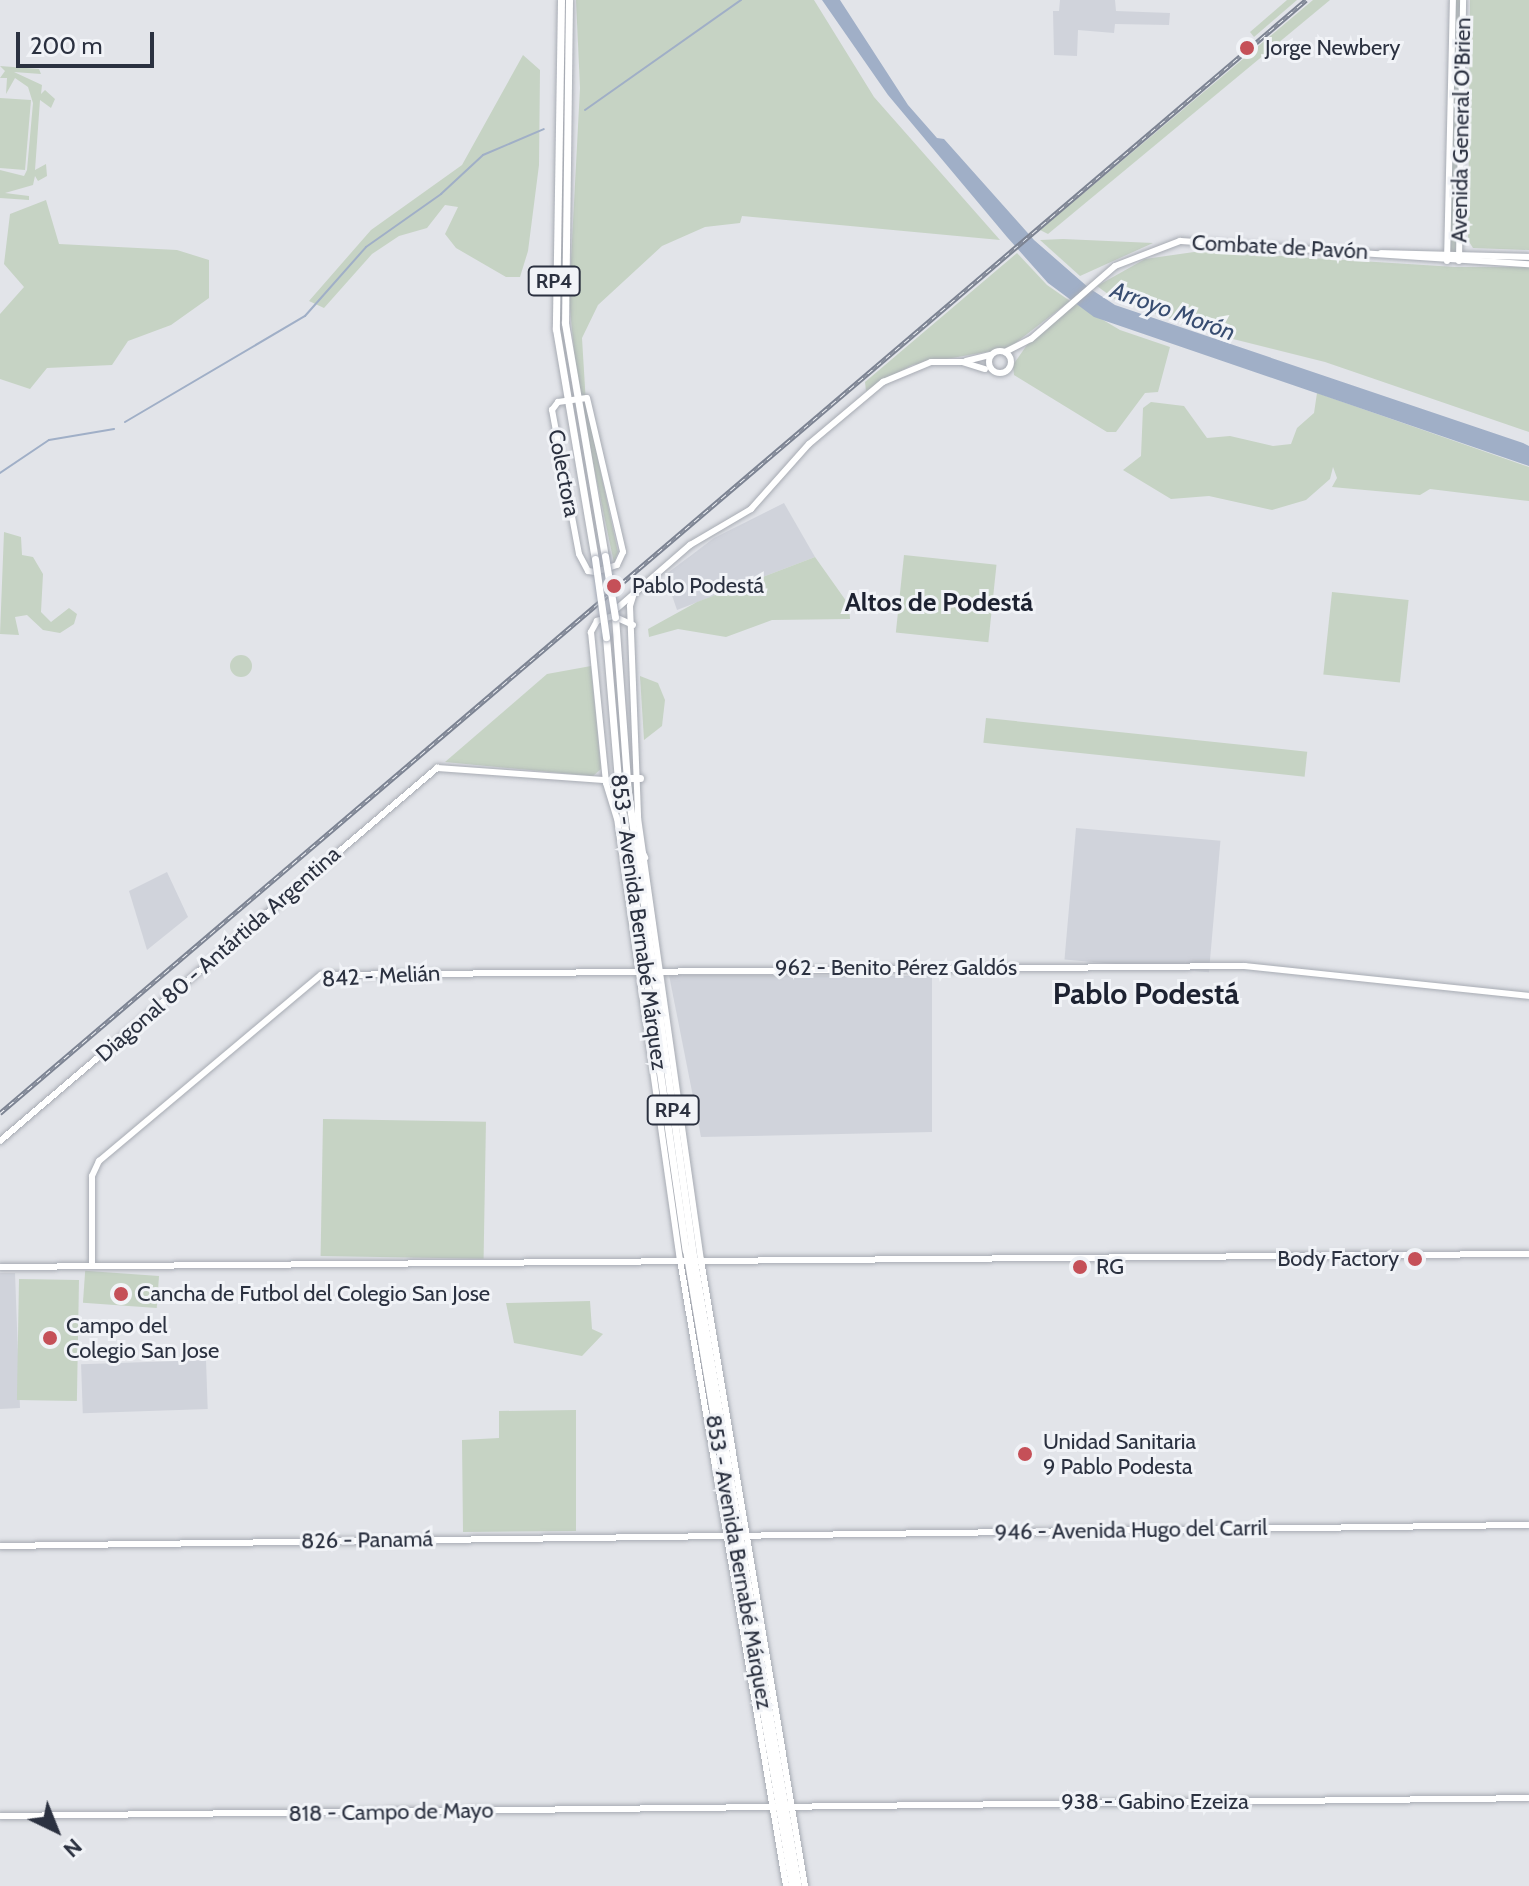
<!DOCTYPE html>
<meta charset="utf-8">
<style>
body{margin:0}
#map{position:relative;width:1529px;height:1886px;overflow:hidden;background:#e2e4e9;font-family:Cabin,sans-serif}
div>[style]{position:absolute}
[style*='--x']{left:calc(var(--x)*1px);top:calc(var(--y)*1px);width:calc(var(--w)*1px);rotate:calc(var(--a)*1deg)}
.built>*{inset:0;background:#d0d3db;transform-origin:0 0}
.green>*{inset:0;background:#c6d3c4;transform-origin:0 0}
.round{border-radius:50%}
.water>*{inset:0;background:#a0afc7}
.stream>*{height:2px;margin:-1px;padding:0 1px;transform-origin:1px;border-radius:1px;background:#a0afc7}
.roads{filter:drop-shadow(0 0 2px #a7abb3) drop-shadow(0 0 2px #a7abb3)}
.secondary>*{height:6px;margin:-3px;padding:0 3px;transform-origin:3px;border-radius:3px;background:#fff}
.secondary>.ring{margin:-3px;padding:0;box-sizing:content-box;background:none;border:6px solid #fff;border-radius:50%}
.primary>*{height:7px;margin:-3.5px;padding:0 3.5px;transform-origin:3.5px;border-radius:3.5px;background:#fff}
.rail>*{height:5px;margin-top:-2.5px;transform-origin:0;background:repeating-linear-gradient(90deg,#f1f3f7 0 6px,#7c8392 0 12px);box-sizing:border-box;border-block:2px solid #7c8392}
.bridges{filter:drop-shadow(0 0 2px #a2a8b4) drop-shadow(0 0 2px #a2a8b4)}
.primary-bridge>*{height:7px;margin:-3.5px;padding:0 3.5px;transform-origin:3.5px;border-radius:3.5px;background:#fff}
.dots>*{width:22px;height:22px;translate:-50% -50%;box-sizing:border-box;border:4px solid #f1f3f7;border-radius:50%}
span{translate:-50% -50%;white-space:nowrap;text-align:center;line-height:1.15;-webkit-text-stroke:6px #f1f3f7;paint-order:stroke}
.shield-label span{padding:2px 6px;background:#f1f3f7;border:2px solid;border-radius:6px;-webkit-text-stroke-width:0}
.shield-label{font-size:20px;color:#2b3140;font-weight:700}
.poi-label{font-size:22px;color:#2b3140}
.left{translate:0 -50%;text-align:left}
.right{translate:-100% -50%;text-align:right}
.street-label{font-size:22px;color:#2b3140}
.water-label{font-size:24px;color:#384d71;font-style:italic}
.quarter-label{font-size:26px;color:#1d2231;font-weight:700}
.district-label{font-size:30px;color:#1d2231;font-weight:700}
.north{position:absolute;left:16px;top:1790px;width:80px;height:80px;-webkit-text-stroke:6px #f1f3f7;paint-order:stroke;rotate:137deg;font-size:22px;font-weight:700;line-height:32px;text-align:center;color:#2b3140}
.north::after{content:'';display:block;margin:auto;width:28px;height:36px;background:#2b3140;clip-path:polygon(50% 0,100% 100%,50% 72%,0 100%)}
.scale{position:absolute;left:16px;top:32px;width:138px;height:36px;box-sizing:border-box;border:4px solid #2b3140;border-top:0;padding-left:10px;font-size:24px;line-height:28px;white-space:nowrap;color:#2b3140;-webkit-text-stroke:6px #f1f3f7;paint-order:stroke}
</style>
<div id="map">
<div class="built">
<div style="clip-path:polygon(1060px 0,1115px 0,1116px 11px,1170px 13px,1169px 25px,1115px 24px,1114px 33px,1078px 30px,1077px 56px,1054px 55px,1053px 11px,1059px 11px)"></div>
<div style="clip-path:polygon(784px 503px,815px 557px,677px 610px,665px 575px,714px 538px)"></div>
<div style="left:1076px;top:828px;width:145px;height:132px;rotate:5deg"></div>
<div style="clip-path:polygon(167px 872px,188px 917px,147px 950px,129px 891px)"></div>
<div style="clip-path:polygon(669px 975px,932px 976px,932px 1132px,701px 1137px)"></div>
<div style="clip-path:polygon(0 1273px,15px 1273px,20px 1408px,0 1409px)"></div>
<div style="left:206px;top:1360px;width:49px;height:125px;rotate:88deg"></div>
</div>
<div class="green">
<div style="clip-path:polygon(576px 0,814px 0,874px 97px,1000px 240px,742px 216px,740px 223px,705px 227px,662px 246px,598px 305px,582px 338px,586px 404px,618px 552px,614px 563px,578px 391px,569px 299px,580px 88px)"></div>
<div style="clip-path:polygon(1287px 0,1297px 0,1254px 37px,1250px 32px)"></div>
<div style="clip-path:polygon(1313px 0,1330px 0,1048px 234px,1040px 230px)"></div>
<div style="clip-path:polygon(1453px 0,1463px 0,1459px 254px,1447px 261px)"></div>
<div style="clip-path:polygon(1470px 0,1529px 0,1529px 250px,1473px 248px,1468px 240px)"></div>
<div style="clip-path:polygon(523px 55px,540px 70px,539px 165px,528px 251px,520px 277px,506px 277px,456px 248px,445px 234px,458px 207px,445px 205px,427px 228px,399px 236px,372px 254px,324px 308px,309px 301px,371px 230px,462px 165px)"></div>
<div style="clip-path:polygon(0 66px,39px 69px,41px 74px,14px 72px,42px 85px,41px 94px,45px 90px,55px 99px,51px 108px,40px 100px,35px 170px,46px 164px,47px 176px,38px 181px,35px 176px,33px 185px,5px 193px,29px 196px,29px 200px,0 198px,0 170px,24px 176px,27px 170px,33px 103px,28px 87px,15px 78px,6px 94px,7px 78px,0 78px,5px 71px)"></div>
<div style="clip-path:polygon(0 98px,31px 100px,25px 170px,0 168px)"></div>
<div style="clip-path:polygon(46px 200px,59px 244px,177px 250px,209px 260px,209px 298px,171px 325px,128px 341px,112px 365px,47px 368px,30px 389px,0 379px,0 314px,24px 287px,4px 264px,10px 214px)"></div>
<div style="clip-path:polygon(1040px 240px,1063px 239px,1153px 243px,1080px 276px)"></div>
<div style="clip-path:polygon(1201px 251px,1455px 267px,1529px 267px,1529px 432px,1325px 362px,1221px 336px,1116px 300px,1097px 286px,1145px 259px)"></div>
<div style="clip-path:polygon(1017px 253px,1047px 285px,1070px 301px,1009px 348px,912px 365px,866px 391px,865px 382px)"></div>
<div style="clip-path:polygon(1076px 304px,1120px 330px,1170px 347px,1158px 392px,1145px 393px,1116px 432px,1107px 432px,1014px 375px,1013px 365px,1031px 339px)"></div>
<div style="clip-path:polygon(1317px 393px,1529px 467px,1529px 501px,1430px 489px,1420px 495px,1332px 487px,1337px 478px,1333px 467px,1330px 479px,1306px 500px,1272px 510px,1209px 496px,1171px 499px,1123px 470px,1141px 456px,1143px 408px,1151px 402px,1184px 406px,1207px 438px,1230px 436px,1273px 446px,1291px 444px,1297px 428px,1314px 413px)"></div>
<div style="clip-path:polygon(4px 532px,21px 537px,22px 555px,33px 557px,43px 574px,41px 612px,51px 622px,69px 608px,77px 614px,74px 624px,60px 633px,43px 630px,27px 615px,15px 617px,19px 635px,0 634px)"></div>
<div style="left:904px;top:555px;width:93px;height:78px;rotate:6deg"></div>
<div style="clip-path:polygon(815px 557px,849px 605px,850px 619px,772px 620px,726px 637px,678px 629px,649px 637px,648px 629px,697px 602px)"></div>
<div style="left:1332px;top:592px;width:77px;height:83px;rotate:6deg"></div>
<div class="round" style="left:230px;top:655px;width:22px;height:22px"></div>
<div style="clip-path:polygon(591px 666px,601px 769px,593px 776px,445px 762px,547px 674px)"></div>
<div style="clip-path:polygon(640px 676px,658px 683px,665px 700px,662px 726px,644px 740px)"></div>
<div style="left:986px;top:718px;width:323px;height:25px;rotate:6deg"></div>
<div style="left:323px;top:1119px;width:163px;height:137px;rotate:1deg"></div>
<div style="left:159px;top:1276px;width:32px;height:74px;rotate:94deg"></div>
<div style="left:19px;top:1279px;width:60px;height:121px;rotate:1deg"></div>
<div style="clip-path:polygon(590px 1301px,592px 1329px,603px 1334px,582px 1356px,514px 1343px,506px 1303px)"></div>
<div style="clip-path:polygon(576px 1410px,576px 1531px,463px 1532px,462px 1440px,499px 1438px,499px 1411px)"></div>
</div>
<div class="water">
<div style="clip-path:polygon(822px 0,840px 0,908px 105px,937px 138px,944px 139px,1034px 240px,1089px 288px,1115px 305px,1523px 443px,1529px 446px,1529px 466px,1094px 317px,1048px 283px,1007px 237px,888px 95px)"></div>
</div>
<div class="stream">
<div style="--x:585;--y:110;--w:191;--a:-35.2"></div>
<div style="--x:125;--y:422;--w:209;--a:-30.5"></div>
<div style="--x:305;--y:316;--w:92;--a:-48.5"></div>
<div style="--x:366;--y:247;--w:92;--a:-35.2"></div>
<div style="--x:441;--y:194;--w:57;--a:-42.9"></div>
<div style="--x:483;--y:155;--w:66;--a:-23.1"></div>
<div style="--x:0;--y:473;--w:59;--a:-34"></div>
<div style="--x:49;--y:440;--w:66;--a:-9.6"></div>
</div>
<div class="roads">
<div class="secondary">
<div style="--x:1381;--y:253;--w:148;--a:1.5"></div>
<div style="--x:1447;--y:261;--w:261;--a:-88.7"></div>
<div style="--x:1459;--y:261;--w:261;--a:-89.1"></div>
<div class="ring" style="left:989px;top:351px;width:16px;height:16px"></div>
<div style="--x:1005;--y:352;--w:29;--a:-27"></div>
<div style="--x:1031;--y:339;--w:111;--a:-41"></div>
<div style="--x:1115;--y:266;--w:70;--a:-21"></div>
<div style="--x:1180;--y:241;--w:350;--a:3.8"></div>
<div style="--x:966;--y:361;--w:25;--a:-14"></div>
<div style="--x:587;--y:398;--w:158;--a:76.8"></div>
<div style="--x:623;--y:552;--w:14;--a:115"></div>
<div style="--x:617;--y:565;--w:23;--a:162"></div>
<div style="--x:595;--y:572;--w:7;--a:-172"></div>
<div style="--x:588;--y:571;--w:19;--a:-118"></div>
<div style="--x:579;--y:554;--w:147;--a:-100.6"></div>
<div style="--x:552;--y:410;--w:10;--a:-53"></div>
<div style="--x:558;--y:402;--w:29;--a:-8"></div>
<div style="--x:634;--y:593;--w:14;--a:107"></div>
<div style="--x:630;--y:606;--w:212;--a:87.8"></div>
<div style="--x:638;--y:818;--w:446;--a:81.9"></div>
<div style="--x:701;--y:1260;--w:635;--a:80.57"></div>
<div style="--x:614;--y:611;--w:101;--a:-41"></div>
<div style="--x:690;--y:545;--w:71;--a:-30.5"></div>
<div style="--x:751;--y:509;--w:87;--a:-48.3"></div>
<div style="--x:809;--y:444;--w:97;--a:-40"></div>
<div style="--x:883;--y:382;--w:52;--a:-22.6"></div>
<div style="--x:931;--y:362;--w:31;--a:0"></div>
<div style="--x:962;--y:362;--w:24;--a:17"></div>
<div style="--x:633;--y:625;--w:22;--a:-156"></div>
<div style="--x:613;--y:616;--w:17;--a:163"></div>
<div style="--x:597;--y:621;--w:13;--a:119"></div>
<div style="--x:591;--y:632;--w:152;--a:84.3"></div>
<div style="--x:606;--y:783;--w:37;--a:73"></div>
<div style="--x:617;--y:818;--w:446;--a:81.9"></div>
<div style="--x:680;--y:1260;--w:635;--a:80.39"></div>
<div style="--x:0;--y:1141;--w:575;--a:-40.48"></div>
<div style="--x:437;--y:768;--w:181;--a:4.1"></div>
<div style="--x:92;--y:1266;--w:90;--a:-90"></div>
<div style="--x:92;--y:1176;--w:17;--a:-65"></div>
<div style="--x:99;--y:1161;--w:290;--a:-40"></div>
<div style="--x:321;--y:975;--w:924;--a:-0.56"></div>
<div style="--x:1245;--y:966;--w:286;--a:6"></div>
<div style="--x:0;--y:1267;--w:1529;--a:-0.49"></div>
<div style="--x:0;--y:1546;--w:1529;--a:-0.79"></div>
<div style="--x:0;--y:1816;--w:1529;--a:-0.67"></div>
</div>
<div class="primary">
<div style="--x:561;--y:0;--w:329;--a:90.9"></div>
<div style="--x:556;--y:329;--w:233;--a:80.4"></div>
<div style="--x:569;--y:0;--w:323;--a:90.7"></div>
<div style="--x:565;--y:323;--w:236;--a:80.3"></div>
<div style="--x:615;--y:617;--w:175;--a:85.8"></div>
<div style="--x:628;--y:792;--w:473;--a:82"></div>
<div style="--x:694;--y:1260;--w:635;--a:80.57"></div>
<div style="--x:606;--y:637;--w:144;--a:85.2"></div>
<div style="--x:618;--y:781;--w:474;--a:81.8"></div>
<div style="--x:686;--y:1250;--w:645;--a:80.54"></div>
<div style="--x:627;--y:778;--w:13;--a:0"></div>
<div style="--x:636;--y:841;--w:18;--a:63"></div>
</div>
</div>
<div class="rail">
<div style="--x:0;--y:1113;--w:1716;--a:-40.44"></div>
</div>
<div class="bridges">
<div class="primary-bridge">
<div style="--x:605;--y:556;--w:62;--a:80.7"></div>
<div style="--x:595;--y:559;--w:79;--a:82"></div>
</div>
</div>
<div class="dots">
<div style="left:1247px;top:48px;background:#c55058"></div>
<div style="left:614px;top:586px;background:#c55058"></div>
<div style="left:1415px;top:1259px;background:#c55058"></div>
<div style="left:1080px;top:1267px;background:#c55058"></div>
<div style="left:121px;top:1294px;background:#c55058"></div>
<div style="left:50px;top:1338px;background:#c55058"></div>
<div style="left:1025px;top:1454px;background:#c55058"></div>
</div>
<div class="shield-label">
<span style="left:554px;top:281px">RP4</span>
<span style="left:673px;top:1110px">RP4</span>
</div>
<div class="poi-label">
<span class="left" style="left:1265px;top:48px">Jorge Newbery</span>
<span class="left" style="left:632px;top:586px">Pablo Podestá</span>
<span class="right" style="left:1399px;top:1259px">Body Factory</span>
<span class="left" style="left:1096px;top:1267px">RG</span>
<span class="left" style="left:137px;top:1294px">Cancha de Futbol del Colegio San Jose</span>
<span class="left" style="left:66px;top:1338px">Campo del<br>Colegio San Jose</span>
<span class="left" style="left:1043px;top:1454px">Unidad Sanitaria<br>9 Pablo Podesta</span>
</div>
<div class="street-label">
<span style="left:1461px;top:130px;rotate:-89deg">Avenida General O'Brien</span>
<span style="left:1280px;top:247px;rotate:3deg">Combate de Pavón</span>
<span style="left:564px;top:473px;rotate:79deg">Colectora</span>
<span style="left:639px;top:922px;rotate:82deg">853 - Avenida Bernabé Márquez</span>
<span style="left:218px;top:954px;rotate:-41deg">Diagonal 80 - Antártida Argentina</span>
<span style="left:896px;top:968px">962 - Benito Pérez Galdós</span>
<span style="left:381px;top:976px;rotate:-3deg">842 - Melián</span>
<span style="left:1131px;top:1530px;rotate:-1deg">946 - Avenida Hugo del Carril</span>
<span style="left:367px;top:1540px;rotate:-1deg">826 - Panamá</span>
<span style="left:739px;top:1562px;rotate:80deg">853 - Avenida Bernabé Márquez</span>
<span style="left:1155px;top:1802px">938 - Gabino Ezeiza</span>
<span style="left:391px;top:1812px;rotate:-1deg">818 - Campo de Mayo</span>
</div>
<div class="water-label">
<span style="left:1173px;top:311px;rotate:20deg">Arroyo Morón</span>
</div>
<div class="quarter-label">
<span style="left:939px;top:603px">Altos de Podestá</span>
</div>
<div class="district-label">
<span style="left:1146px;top:994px">Pablo Podestá</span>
</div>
<div class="north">N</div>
<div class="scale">200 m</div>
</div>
